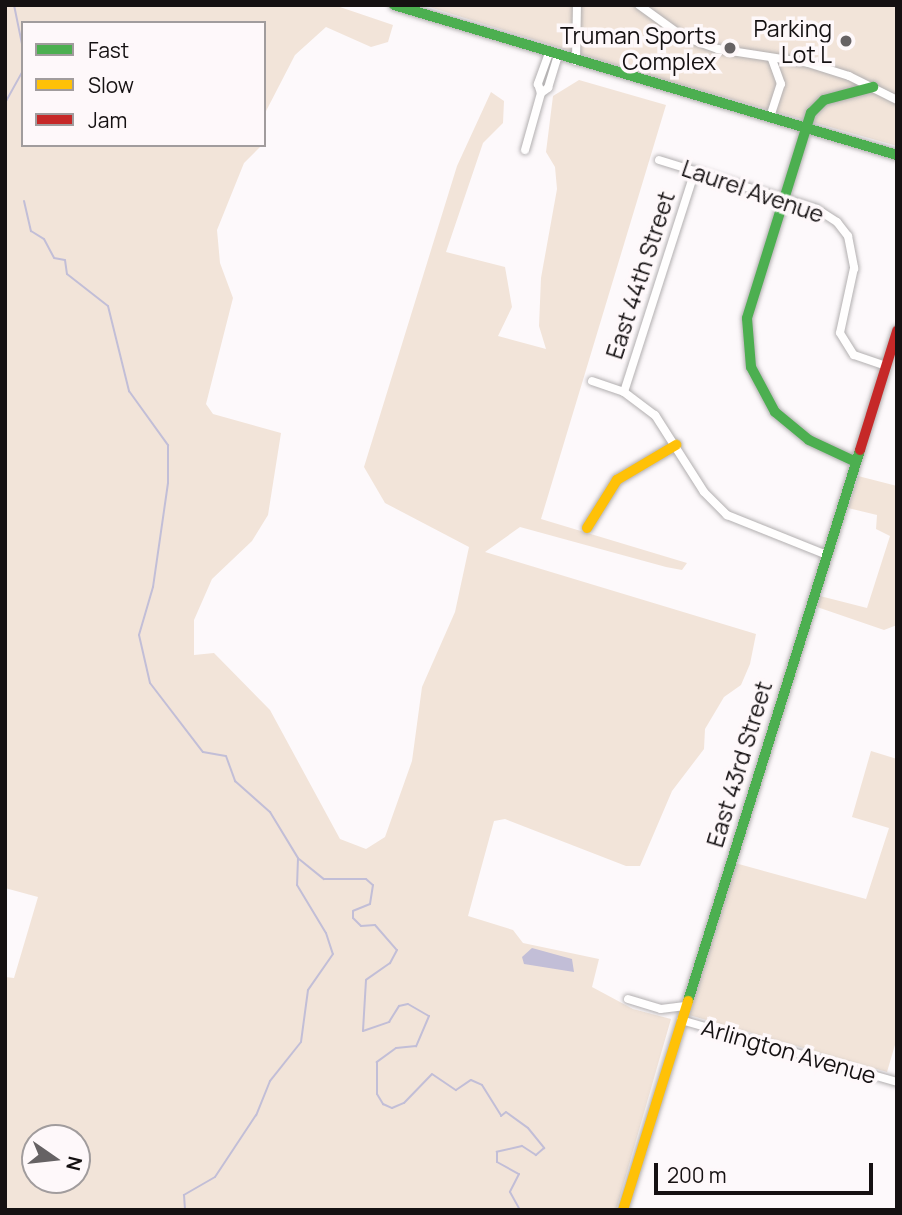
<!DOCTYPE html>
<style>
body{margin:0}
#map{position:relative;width:902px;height:1215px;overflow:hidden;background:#fdf9fb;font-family:Manrope,sans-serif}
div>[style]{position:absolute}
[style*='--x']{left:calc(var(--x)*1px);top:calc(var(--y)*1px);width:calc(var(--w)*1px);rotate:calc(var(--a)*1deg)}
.green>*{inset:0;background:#f2e4d9}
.water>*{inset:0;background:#c2bed7}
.stream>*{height:2px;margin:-1px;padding:0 1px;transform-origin:1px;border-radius:1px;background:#c2bed7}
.roads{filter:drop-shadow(0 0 2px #b2afb0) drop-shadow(0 0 2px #b2afb0)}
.street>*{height:8px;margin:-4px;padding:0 4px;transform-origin:4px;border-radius:4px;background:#fffefe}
.fast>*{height:10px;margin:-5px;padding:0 5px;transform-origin:5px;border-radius:5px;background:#4caf50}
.slow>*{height:10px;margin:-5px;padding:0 5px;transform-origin:5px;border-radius:5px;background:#ffc107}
.jam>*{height:10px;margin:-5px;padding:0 5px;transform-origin:5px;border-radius:5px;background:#c62828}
.dots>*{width:19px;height:19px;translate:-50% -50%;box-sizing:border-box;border:4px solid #fef8fa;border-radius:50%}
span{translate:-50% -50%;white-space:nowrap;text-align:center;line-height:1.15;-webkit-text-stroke:7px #fef8fa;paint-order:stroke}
.poi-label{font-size:23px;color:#151112}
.right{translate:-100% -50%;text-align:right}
.street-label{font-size:23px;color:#151112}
.frame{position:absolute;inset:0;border:7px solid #151112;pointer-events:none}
.legend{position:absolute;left:21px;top:21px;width:245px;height:126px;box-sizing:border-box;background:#fef8fa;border:2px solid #a19c9d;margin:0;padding:9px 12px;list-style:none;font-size:21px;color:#151112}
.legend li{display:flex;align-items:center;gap:14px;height:35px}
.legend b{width:35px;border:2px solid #a19c9d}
.north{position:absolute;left:21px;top:1124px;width:70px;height:70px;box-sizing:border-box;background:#fef8fa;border:2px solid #a19c9d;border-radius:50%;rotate:104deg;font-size:19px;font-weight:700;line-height:28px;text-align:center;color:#151112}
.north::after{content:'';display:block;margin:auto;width:24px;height:32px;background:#666264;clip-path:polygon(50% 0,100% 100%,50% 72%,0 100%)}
.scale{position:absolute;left:654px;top:1163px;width:219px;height:32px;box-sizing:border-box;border:4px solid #151112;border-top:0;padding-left:9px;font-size:21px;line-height:24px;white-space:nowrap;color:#151112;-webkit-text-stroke:5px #fef8fa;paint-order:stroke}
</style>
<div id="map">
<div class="green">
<div style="clip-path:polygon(evenodd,5px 5px,334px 5px,393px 25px,388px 42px,371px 47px,326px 27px,295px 55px,264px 115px,264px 23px,23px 23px,23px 145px,262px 145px,244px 163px,217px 230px,220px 263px,233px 298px,206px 404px,213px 414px,281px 433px,268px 515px,252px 541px,212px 579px,194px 620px,194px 655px,214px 653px,270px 710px,340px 839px,366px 849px,385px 837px,412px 761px,422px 687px,455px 612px,469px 547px,385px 503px,364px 467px,457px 166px,491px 92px,504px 101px,503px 123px,483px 143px,446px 252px,505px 267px,512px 307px,498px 336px,546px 349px,539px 326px,541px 278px,557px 189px,555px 167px,546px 152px,553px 96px,579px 80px,666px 105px,541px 519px,687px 563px,682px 570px,666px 567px,520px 527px,485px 552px,756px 634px,750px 664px,741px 685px,724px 697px,705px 729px,704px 749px,672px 791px,640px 866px,626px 866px,505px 819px,494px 821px,468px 916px,513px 930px,523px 943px,599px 959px,592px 987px,633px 1009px,671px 1019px,616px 1210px,5px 1210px,5px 977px,14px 978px,38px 897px,5px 888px,5px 5px,35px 1138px,77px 1138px,77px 1180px,35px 1180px,35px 1138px)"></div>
<div style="clip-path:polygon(423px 5px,897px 5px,897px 146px,661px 79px)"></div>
<div style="clip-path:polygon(858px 476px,897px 486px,897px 625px,884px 630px,817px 607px,820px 596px,867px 608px,890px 536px,876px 529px,877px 515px,848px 508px)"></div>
<div style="clip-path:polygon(871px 751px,897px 759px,897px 1038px,887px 1072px,689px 1015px,735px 863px,866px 899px,889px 828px,852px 817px)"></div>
</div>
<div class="water">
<div style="clip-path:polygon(532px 948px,572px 959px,574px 972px,524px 964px,522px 957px)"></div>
</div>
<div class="stream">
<div style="--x:14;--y:5;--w:45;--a:78.4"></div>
<div style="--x:5;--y:103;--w:37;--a:-61"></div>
<div style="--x:24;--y:201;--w:31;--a:77"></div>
<div style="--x:31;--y:231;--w:15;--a:32"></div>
<div style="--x:44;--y:239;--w:21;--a:62"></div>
<div style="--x:54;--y:258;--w:11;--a:10"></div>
<div style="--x:65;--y:260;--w:14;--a:82"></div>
<div style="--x:67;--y:274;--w:52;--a:38"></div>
<div style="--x:108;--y:306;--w:88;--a:76.1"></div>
<div style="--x:129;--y:391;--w:67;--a:54.2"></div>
<div style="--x:168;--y:445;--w:38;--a:90"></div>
<div style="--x:168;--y:483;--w:105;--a:98.2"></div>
<div style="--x:153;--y:587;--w:50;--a:106.3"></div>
<div style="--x:139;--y:635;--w:49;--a:77.1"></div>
<div style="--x:150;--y:683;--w:87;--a:52.5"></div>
<div style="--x:203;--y:752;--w:23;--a:10"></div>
<div style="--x:226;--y:756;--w:27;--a:70"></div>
<div style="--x:235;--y:781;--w:47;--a:41.5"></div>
<div style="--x:270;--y:812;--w:54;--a:58.7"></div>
<div style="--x:298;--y:858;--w:27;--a:92"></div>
<div style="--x:297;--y:885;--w:56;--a:58.9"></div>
<div style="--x:326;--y:933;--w:22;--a:72"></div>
<div style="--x:333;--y:954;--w:44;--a:124.8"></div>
<div style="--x:308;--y:990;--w:52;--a:97.7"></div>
<div style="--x:301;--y:1042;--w:50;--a:128.5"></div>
<div style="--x:270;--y:1081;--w:37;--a:112"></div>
<div style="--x:256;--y:1115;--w:74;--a:123.5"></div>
<div style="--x:215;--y:1177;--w:36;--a:150"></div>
<div style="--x:184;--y:1195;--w:15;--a:86"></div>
<div style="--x:299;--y:859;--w:32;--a:39"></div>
<div style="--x:324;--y:879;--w:42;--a:0"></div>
<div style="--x:366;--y:879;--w:9;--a:41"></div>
<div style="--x:373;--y:885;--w:19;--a:99"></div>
<div style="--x:370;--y:904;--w:18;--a:158"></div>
<div style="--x:353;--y:911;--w:7;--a:90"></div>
<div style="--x:353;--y:918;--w:11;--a:45"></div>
<div style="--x:361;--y:926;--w:14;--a:-4"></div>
<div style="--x:375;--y:925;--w:33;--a:49"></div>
<div style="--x:397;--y:950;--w:15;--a:118"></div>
<div style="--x:390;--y:963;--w:29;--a:145"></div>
<div style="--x:366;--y:980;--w:51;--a:93.4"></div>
<div style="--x:363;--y:1031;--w:28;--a:-19"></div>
<div style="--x:389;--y:1022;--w:19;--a:-58"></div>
<div style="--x:399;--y:1006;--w:9;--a:-13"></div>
<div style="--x:408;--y:1004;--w:24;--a:30"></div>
<div style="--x:429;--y:1016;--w:33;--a:113"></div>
<div style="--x:416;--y:1046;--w:20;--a:174"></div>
<div style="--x:396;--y:1048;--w:24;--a:144"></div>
<div style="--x:377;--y:1062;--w:32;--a:90"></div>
<div style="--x:377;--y:1094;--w:12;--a:59"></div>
<div style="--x:383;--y:1104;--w:10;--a:24"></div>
<div style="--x:392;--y:1108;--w:13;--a:-23"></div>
<div style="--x:404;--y:1103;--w:40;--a:-46"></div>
<div style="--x:432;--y:1074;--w:29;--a:34"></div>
<div style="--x:456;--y:1090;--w:18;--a:-34"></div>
<div style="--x:471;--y:1080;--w:12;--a:24"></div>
<div style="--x:482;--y:1085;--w:36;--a:58"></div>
<div style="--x:501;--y:1116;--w:6;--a:-39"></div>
<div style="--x:506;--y:1112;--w:27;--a:36"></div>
<div style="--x:528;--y:1128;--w:26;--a:51"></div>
<div style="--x:544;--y:1148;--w:11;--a:139"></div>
<div style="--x:536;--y:1155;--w:17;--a:-147"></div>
<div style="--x:522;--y:1146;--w:26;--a:167"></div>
<div style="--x:497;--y:1152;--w:10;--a:90"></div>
<div style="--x:497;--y:1162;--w:25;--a:29"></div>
<div style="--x:519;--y:1174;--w:20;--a:117"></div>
<div style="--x:510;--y:1192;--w:21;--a:61"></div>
</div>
<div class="roads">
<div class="street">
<div style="--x:639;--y:5;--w:53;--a:35.8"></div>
<div style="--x:682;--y:36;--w:38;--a:20"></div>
<div style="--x:718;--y:49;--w:91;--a:8.8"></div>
<div style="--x:808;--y:63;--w:43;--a:17.6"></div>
<div style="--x:849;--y:76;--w:54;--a:26.6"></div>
<div style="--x:549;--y:53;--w:33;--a:110"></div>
<div style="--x:538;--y:84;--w:9;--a:72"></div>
<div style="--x:541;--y:93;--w:9;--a:-36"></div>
<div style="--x:548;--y:88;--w:34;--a:-73"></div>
<div style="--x:576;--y:61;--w:56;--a:-89"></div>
<div style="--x:770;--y:117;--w:35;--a:-72"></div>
<div style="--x:781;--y:84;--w:27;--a:-110"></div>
<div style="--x:525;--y:150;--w:59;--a:-74.3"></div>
<div style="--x:659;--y:160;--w:165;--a:17.2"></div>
<div style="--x:817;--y:209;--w:24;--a:33"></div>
<div style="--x:837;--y:222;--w:18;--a:52"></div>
<div style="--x:848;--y:236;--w:33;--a:79"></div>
<div style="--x:854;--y:268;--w:66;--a:102.2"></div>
<div style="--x:840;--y:333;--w:26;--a:58"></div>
<div style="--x:854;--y:355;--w:34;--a:19"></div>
<div style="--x:592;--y:381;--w:34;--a:19"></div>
<div style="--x:624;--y:392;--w:39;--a:37"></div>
<div style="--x:655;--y:415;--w:91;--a:57.5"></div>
<div style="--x:704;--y:492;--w:33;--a:45"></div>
<div style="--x:727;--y:515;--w:108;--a:21.8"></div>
<div style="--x:624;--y:392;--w:232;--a:-72.2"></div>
<div style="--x:628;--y:999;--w:34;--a:17"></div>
<div style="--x:661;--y:1009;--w:24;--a:-7"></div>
<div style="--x:681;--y:1020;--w:225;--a:16"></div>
</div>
<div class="fast">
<div style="--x:394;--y:5;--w:525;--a:16.61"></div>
<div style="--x:856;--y:462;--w:52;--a:-154.9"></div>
<div style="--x:809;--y:440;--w:44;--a:-140.5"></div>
<div style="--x:775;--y:412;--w:51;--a:-118.1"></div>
<div style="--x:751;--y:367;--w:49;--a:-94.7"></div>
<div style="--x:747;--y:318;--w:215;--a:-72.7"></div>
<div style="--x:811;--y:113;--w:18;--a:-45"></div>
<div style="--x:824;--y:100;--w:51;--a:-14.9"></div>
<div style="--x:688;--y:1001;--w:577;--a:-72.66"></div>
</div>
<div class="slow">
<div style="--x:587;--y:528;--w:57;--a:-58"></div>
<div style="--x:617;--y:480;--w:69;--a:-30.7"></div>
<div style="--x:623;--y:1210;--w:219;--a:-72.7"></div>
</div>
<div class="jam">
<div style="--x:860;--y:450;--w:125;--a:-72.7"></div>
</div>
</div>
<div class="dots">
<div style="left:846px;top:41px;background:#666264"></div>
<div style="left:730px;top:48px;background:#666264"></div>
</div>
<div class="poi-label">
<span class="right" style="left:832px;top:41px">Parking<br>Lot L</span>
<span class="right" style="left:716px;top:48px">Truman Sports<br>Complex</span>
</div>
<div class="street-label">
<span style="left:753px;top:191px;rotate:19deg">Laurel Avenue</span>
<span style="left:640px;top:275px;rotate:-72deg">East 44th Street</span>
<span style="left:739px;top:764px;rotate:-73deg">East 43rd Street</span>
<span style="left:789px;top:1051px;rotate:16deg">Arlington Avenue</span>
</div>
<div class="frame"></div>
<ul class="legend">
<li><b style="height:9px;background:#4caf50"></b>Fast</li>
<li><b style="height:9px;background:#ffc107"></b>Slow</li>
<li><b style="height:9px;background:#c62828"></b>Jam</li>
</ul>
<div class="north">N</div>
<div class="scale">200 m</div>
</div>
